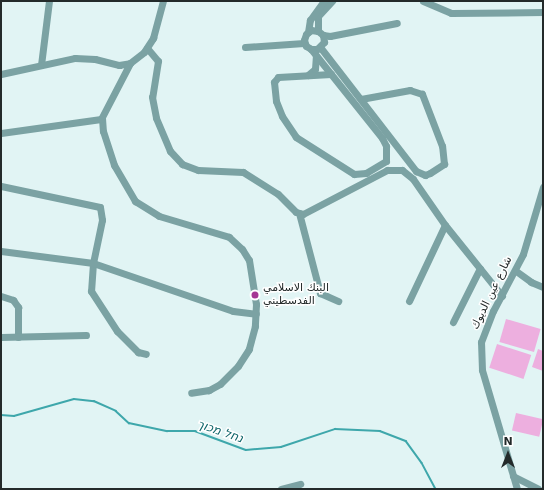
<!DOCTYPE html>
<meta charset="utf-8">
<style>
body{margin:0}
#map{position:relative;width:544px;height:490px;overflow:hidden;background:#e1f4f4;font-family:"DejaVu Sans",Vazirmatn,"Noto Sans Hebrew",sans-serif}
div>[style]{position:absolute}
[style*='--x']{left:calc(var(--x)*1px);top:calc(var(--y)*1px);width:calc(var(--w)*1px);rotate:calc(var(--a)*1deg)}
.stream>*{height:1.5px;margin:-0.75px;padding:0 0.75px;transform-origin:0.75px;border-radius:0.75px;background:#3ea7ab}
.building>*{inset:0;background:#edafdf;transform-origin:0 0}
.minor>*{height:7px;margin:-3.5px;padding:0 3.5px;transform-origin:3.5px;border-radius:3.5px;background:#7ba2a3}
.dots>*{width:11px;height:11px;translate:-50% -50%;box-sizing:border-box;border:2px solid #fff;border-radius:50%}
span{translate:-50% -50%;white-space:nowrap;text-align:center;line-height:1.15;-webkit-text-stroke:3px #fff;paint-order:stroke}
.poi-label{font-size:11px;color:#232a2a}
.left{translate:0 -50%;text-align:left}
.street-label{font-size:11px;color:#232a2a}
.water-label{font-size:12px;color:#0d6468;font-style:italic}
.frame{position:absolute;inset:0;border:2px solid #232a2a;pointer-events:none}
.north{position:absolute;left:488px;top:434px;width:40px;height:40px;-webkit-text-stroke:3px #fff;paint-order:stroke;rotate:0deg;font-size:11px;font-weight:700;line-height:16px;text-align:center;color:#232a2a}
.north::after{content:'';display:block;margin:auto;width:14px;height:18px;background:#232a2a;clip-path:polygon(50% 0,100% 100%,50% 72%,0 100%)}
</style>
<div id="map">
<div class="stream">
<div style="--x:1;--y:415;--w:13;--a:4"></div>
<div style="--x:14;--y:416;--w:62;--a:-15.8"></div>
<div style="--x:74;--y:399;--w:20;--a:6"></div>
<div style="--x:94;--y:401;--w:24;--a:24"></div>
<div style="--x:116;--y:411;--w:18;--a:43"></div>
<div style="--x:129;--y:423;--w:39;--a:12"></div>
<div style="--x:167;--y:431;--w:28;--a:0"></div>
<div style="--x:195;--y:431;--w:54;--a:20.4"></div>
<div style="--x:246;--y:450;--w:35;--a:-5"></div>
<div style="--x:281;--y:447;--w:57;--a:-18.4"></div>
<div style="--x:335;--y:429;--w:45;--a:2.5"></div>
<div style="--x:380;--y:431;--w:28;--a:21"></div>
<div style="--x:406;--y:441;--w:27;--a:54"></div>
<div style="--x:422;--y:463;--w:30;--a:62"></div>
</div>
<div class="building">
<div style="left:506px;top:319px;width:36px;height:24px;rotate:16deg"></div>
<div style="left:497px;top:344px;width:36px;height:25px;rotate:18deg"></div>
<div style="clip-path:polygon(538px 349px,543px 351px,543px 371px,532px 367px)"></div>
<div style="left:516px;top:413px;width:28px;height:18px;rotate:13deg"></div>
</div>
<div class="minor">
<div style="--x:423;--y:1;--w:30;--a:23"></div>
<div style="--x:451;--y:13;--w:92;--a:-0.6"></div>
<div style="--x:318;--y:31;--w:15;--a:-90"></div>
<div style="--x:318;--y:16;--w:21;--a:-47"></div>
<div style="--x:308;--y:32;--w:12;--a:-81"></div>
<div style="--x:310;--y:20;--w:24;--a:-54"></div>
<div style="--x:323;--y:35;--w:7;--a:8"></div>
<div style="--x:330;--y:36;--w:68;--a:-11"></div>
<div style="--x:245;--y:47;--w:59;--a:-3.9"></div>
<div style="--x:320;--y:47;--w:157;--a:52.3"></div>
<div style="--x:416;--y:171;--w:10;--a:24"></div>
<div style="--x:425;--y:175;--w:5;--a:-22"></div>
<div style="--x:430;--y:173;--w:17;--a:-33"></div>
<div style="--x:444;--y:164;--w:18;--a:-96"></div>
<div style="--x:442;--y:146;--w:56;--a:-111"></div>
<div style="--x:422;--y:94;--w:13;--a:-162"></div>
<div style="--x:410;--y:90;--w:50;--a:169.6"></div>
<div style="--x:147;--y:48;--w:17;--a:50"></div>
<div style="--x:158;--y:61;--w:36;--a:99"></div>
<div style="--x:152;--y:97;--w:21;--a:79"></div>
<div style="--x:156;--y:118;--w:36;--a:67"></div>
<div style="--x:170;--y:151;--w:18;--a:47"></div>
<div style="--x:182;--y:164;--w:17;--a:21"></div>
<div style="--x:198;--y:170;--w:45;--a:2.5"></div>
<div style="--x:243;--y:172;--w:41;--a:32.2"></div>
<div style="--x:278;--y:194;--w:25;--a:45"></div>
<div style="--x:296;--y:212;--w:7;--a:16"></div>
<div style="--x:303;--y:214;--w:95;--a:-27.6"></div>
<div style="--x:387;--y:170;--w:15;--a:0"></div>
<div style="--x:402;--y:170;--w:14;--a:39"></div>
<div style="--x:413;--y:179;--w:56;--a:55.2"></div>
<div style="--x:445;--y:225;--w:91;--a:51.2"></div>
<div style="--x:311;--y:49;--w:6;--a:0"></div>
<div style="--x:317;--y:49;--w:10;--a:-45"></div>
<div style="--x:324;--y:42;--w:7;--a:-98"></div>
<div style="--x:323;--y:35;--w:6;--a:-141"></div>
<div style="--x:318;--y:31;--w:7;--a:-172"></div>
<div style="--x:311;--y:30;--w:6;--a:141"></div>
<div style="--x:306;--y:34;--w:6;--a:108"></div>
<div style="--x:304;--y:40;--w:6;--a:72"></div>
<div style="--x:306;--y:46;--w:6;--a:31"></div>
<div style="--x:311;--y:49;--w:114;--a:51.4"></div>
<div style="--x:382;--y:138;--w:9;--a:63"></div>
<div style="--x:386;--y:146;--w:15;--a:90"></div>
<div style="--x:386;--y:161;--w:23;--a:149"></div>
<div style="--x:366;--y:173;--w:12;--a:175"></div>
<div style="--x:354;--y:174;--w:69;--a:-147.5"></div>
<div style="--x:296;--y:137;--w:25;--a:-124"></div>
<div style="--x:282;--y:116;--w:16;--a:-112"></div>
<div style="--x:276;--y:101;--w:19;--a:-96"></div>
<div style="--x:274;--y:82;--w:6;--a:-51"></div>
<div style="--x:278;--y:77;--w:53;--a:-3.2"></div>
<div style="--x:41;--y:65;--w:64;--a:-82.9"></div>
<div style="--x:1;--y:74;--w:76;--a:-12.2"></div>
<div style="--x:75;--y:58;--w:20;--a:3"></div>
<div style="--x:95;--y:59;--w:25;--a:14"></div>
<div style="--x:119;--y:65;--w:11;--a:-10"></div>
<div style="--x:130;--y:63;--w:18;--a:-38"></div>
<div style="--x:144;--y:52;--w:17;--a:-57"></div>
<div style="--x:153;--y:38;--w:38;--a:-75"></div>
<div style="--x:308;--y:75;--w:9;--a:-41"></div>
<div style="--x:315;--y:69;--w:13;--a:-86"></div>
<div style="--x:102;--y:118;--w:13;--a:86"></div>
<div style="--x:103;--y:131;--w:36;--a:72"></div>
<div style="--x:114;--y:165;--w:42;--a:59.7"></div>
<div style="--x:135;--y:201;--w:28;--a:32"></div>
<div style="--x:159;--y:216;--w:73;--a:16.7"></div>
<div style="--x:229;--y:237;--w:18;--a:43"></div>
<div style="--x:242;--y:249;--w:13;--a:58"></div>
<div style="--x:249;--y:260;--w:45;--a:81"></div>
<div style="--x:256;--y:304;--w:22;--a:93"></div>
<div style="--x:255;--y:326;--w:24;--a:105"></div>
<div style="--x:249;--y:349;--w:20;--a:123"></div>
<div style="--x:238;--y:366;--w:25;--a:135"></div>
<div style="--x:220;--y:384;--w:13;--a:151"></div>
<div style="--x:209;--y:390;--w:18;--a:171"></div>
<div style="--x:1;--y:133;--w:101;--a:-8"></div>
<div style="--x:101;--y:119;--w:63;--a:-62.6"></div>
<div style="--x:1;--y:186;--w:101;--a:12"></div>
<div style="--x:100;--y:207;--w:13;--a:81"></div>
<div style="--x:102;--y:220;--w:44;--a:101.8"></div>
<div style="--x:93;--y:263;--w:28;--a:94"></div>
<div style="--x:91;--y:291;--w:48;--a:57"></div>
<div style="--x:117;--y:331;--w:30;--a:45"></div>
<div style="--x:138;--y:352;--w:8;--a:14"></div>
<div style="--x:299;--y:213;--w:83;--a:75.3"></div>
<div style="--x:320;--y:293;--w:20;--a:24"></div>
<div style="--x:1;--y:251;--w:93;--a:7.4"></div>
<div style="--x:93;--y:263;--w:148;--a:18.9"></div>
<div style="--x:233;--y:311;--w:23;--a:7"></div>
<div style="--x:516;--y:271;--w:19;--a:36"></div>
<div style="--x:531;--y:282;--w:13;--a:23"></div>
<div style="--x:1;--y:296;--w:13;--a:18"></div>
<div style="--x:13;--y:300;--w:9;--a:54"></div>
<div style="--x:18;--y:307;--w:30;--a:90"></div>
<div style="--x:409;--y:301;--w:84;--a:-64.7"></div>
<div style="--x:453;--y:322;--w:60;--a:-63.4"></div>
<div style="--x:1;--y:337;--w:85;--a:-1.3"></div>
<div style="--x:513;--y:476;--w:28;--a:27"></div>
<div style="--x:281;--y:489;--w:20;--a:-15"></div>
<div style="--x:517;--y:489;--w:124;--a:-106.4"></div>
<div style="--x:482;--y:370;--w:28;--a:-92"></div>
<div style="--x:481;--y:342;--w:33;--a:-69"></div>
<div style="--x:493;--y:311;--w:64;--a:-62.2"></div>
<div style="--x:523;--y:254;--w:70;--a:-73.4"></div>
</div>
<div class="dots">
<div style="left:255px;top:295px;background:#a53694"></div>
</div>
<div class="poi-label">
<span class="left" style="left:263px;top:295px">البنك الاسلامي<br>الفدسطيني</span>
</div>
<div class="street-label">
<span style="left:492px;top:293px;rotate:-64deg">شارع عين الديوك</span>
</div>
<div class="water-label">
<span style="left:220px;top:432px;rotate:19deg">נחל מכוך</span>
</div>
<div class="frame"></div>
<div class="north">N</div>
</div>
